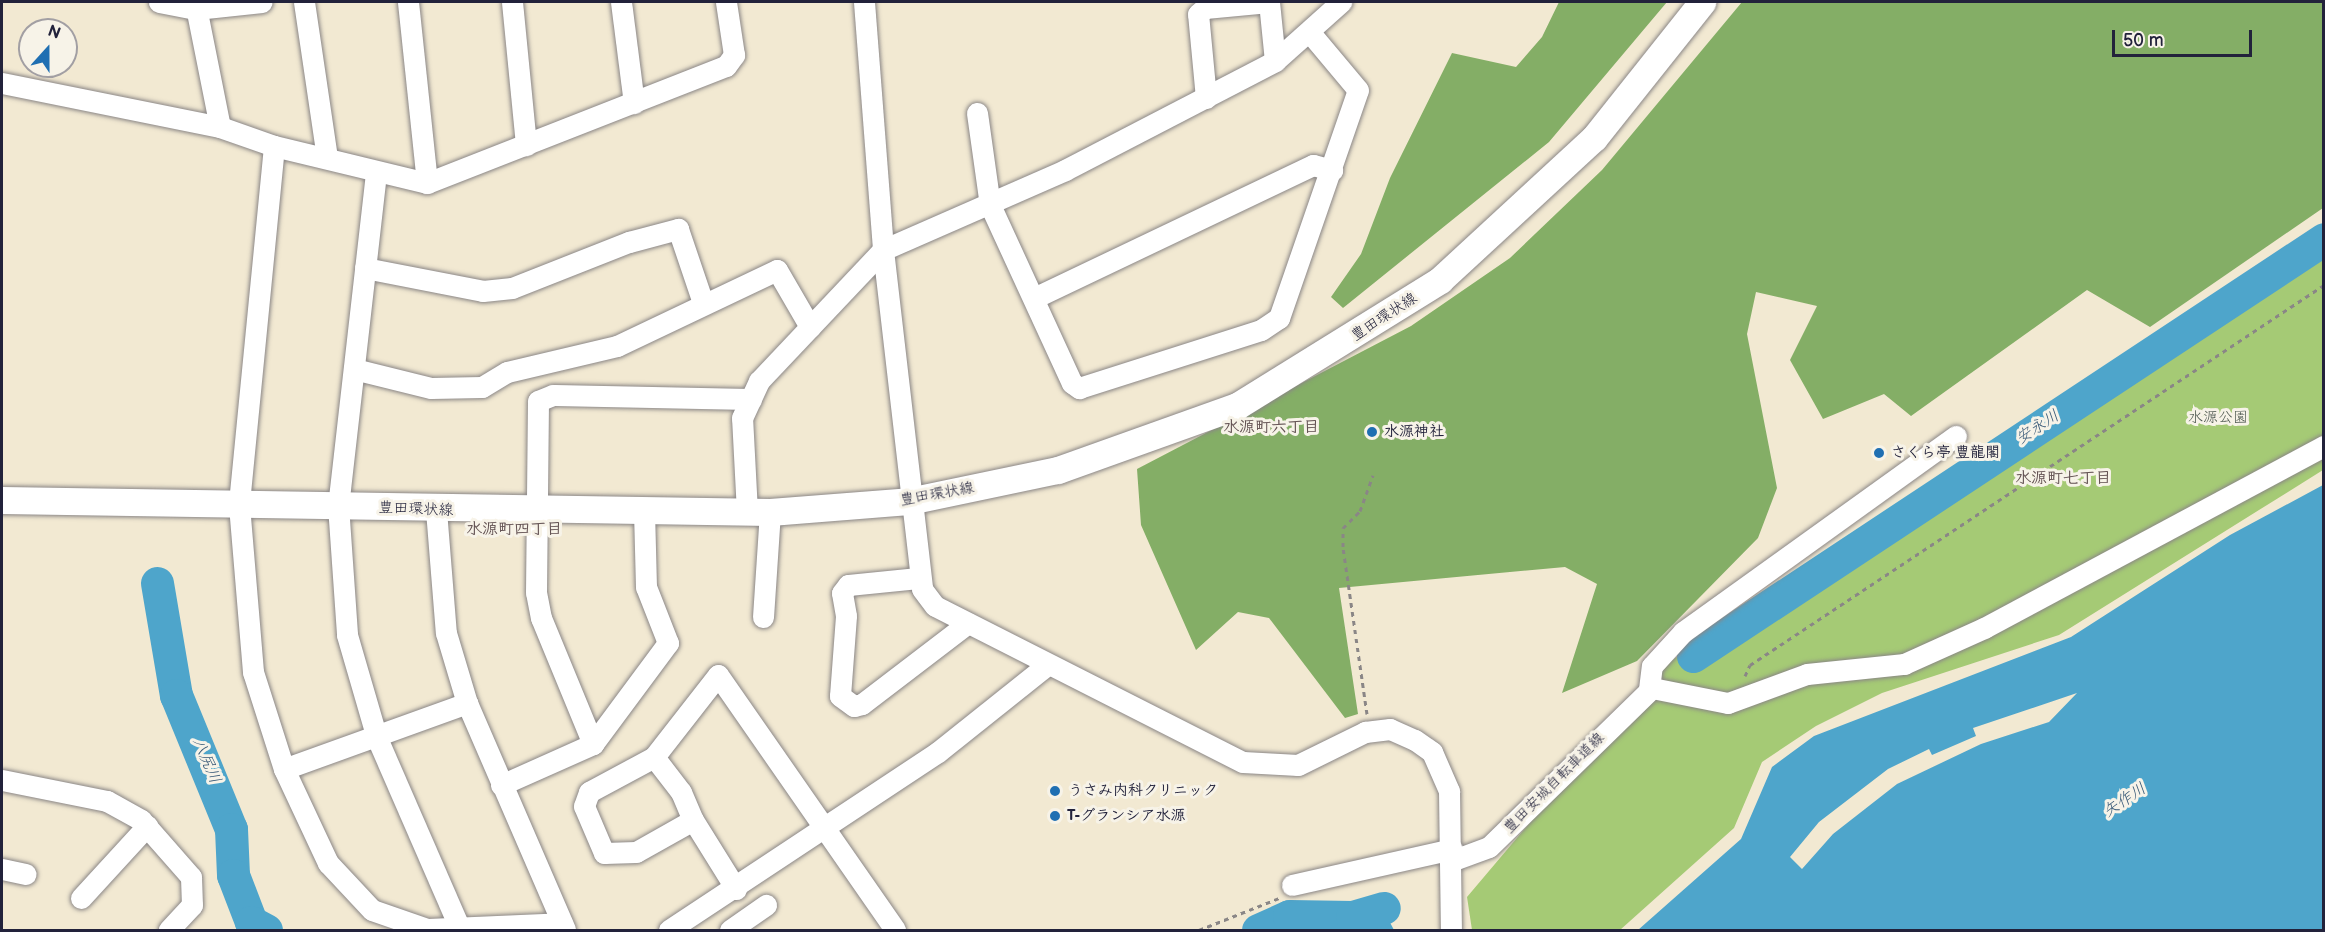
<!DOCTYPE html>
<meta charset="utf-8">
<style>
body{margin:0}
#map{position:relative;width:2325px;height:932px;overflow:hidden;background:#f2e9d2;font-family:"Balsamiq Sans","Klee One",sans-serif}
div>[style]{position:absolute}
[style*='--x']{left:calc(var(--x)*1px);top:calc(var(--y)*1px);width:calc(var(--w)*1px);rotate:calc(var(--a)*1deg)}
.green>*{inset:0;background:#a5ca75}
.forest>*{inset:0;background:#84ae66}
.water>*{inset:0;background:#4ea5cb}
.river>*{height:33px;margin:-16.5px;padding:0 16.5px;transform-origin:16.5px;border-radius:16.5px;background:#4ea5cb}
.path>*{height:3px;margin-top:-1.5px;transform-origin:0;background:repeating-linear-gradient(90deg,#8a8686 0 4.5px,transparent 0 9px)}
.roads{filter:drop-shadow(0 0 2px #8a8686) drop-shadow(0 0 2px #8a8686)}
.minor>*{height:21px;margin:-10.5px;padding:0 10.5px;transform-origin:10.5px;border-radius:10.5px;background:#fff}
.major>*{height:27px;margin:-13.5px;padding:0 13.5px;transform-origin:13.5px;border-radius:13.5px;background:#fff}
.dots>*{width:16px;height:16px;translate:-50% -50%;box-sizing:border-box;border:3px solid #f7f3e8;border-radius:50%}
span{translate:-50% -50%;white-space:nowrap;text-align:center;line-height:1.15;-webkit-text-stroke:6px #f7f3e8;paint-order:stroke}
.street-label{font-size:15px;color:#22223b}
.park-label{font-size:15px;color:#49544c}
.poi-label{font-size:15px;color:#22223b;font-weight:700}
.left{translate:0 -50%;text-align:left}
.neighbourhood-label{font-size:16px;color:#625152;font-weight:700}
.water-label{font-size:16px;color:#345675;font-style:italic}
.frame{position:absolute;inset:0;border:3px solid #22223b;pointer-events:none}
.north{position:absolute;left:18px;top:18px;width:60px;height:60px;box-sizing:border-box;background:#f7f3e8;border:2px solid #a29fa3;border-radius:50%;rotate:21deg;font-size:16px;font-weight:700;line-height:24px;text-align:center;color:#22223b}
.north::after{content:'';display:block;margin:auto;width:21px;height:27px;background:#1f6fb2;clip-path:polygon(50% 0,100% 100%,50% 72%,0 100%)}
.scale{position:absolute;left:2112px;top:30px;width:140px;height:27px;box-sizing:border-box;border:3px solid #22223b;border-top:0;padding-left:8px;font-size:18px;line-height:21px;white-space:nowrap;color:#22223b;-webkit-text-stroke:4px #f7f3e8;paint-order:stroke}
</style>
<div id="map">
<div class="green">
<div style="clip-path:polygon(2323px 229px,2323px 470px,2059px 635px,1882px 693px,1816px 726px,1762px 762px,1734px 828px,1620px 930px,1472px 930px,1467px 897px,1660px 669px,1798px 570px,1874px 527px)"></div>
</div>
<div class="forest">
<div style="clip-path:polygon(1559px 2px,1667px 2px,1549px 142px,1343px 308px,1331px 297px,1361px 254px,1390px 178px,1452px 53px,1516px 67px,1542px 37px)"></div>
<div style="clip-path:polygon(1742px 2px,2323px 2px,2323px 208px,2150px 327px,2087px 290px,1911px 416px,1884px 394px,1823px 419px,1790px 360px,1817px 306px,1756px 292px,1747px 334px,1777px 488px,1758px 538px,1637px 661px,1562px 693px,1597px 584px,1565px 567px,1339px 588px,1358px 714px,1345px 718px,1269px 618px,1238px 612px,1196px 650px,1141px 525px,1137px 469px,1411px 326px,1510px 258px,1602px 170px)"></div>
</div>
<div class="water">
<div style="clip-path:polygon(evenodd,2323px 485px,2323px 930px,1638px 930px,1741px 839px,1772px 767px,1814px 736px,2071px 637px,2230px 535px,2323px 485px,2077px 693px,2049px 722px,1981px 744px,1897px 784px,1833px 834px,1802px 869px,1790px 857px,1819px 822px,1888px 769px,1929px 749px,1932px 755px,1976px 736px,1973px 728px,2077px 693px)"></div>
<div style="clip-path:polygon(1386px 915px,1394px 930px,1277px 930px,1302px 922px,1362px 925px)"></div>
</div>
<div class="river">
<div style="--x:157;--y:583;--w:114;--a:80.4"></div>
<div style="--x:176;--y:695;--w:145;--a:67.7"></div>
<div style="--x:231;--y:829;--w:46;--a:87.5"></div>
<div style="--x:233;--y:875;--w:50;--a:69"></div>
<div style="--x:251;--y:922;--w:17;--a:28"></div>
<div style="--x:1693;--y:656;--w:756;--a:-33.46"></div>
<div style="--x:1258;--y:930;--w:34;--a:-24"></div>
<div style="--x:1289;--y:916;--w:63;--a:0.9"></div>
<div style="--x:1352;--y:917;--w:33;--a:-16"></div>
</div>
<div class="path">
<div style="--x:1745;--y:676;--w:12;--a:-66"></div>
<div style="--x:1750;--y:665;--w:688;--a:-33.51"></div>
<div style="--x:1367;--y:714;--w:169;--a:-98.2"></div>
<div style="--x:1343;--y:547;--w:19;--a:-90"></div>
<div style="--x:1343;--y:528;--w:24;--a:-45"></div>
<div style="--x:1360;--y:511;--w:38;--a:-70"></div>
<div style="--x:1199;--y:930;--w:86;--a:-21.8"></div>
</div>
<div class="roads">
<div class="minor">
<div style="--x:159;--y:2;--w:38;--a:11"></div>
<div style="--x:196;--y:9;--w:66;--a:-6.1"></div>
<div style="--x:195;--y:2;--w:127;--a:78.7"></div>
<div style="--x:304;--y:2;--w:157;--a:81.6"></div>
<div style="--x:408;--y:2;--w:182;--a:84"></div>
<div style="--x:512;--y:2;--w:144;--a:84.4"></div>
<div style="--x:621;--y:2;--w:102;--a:82.7"></div>
<div style="--x:864;--y:2;--w:249;--a:85.6"></div>
<div style="--x:883;--y:250;--w:341;--a:83.4"></div>
<div style="--x:922;--y:589;--w:21;--a:53"></div>
<div style="--x:935;--y:606;--w:345;--a:26.9"></div>
<div style="--x:1243;--y:762;--w:55;--a:3.1"></div>
<div style="--x:1298;--y:765;--w:75;--a:-26.2"></div>
<div style="--x:1365;--y:732;--w:25;--a:-7"></div>
<div style="--x:1390;--y:729;--w:27;--a:24"></div>
<div style="--x:1415;--y:740;--w:21;--a:35"></div>
<div style="--x:1432;--y:752;--w:43;--a:66.4"></div>
<div style="--x:1449;--y:791;--w:139;--a:89.2"></div>
<div style="--x:2;--y:83;--w:222;--a:11.4"></div>
<div style="--x:220;--y:127;--w:57;--a:19.4"></div>
<div style="--x:274;--y:146;--w:157;--a:13.6"></div>
<div style="--x:427;--y:183;--w:321;--a:-21.4"></div>
<div style="--x:726;--y:66;--w:14;--a:-54"></div>
<div style="--x:734;--y:55;--w:54;--a:-98.6"></div>
<div style="--x:1206;--y:98;--w:84;--a:-95.4"></div>
<div style="--x:1198;--y:14;--w:9;--a:-41"></div>
<div style="--x:1205;--y:8;--w:64;--a:-5.4"></div>
<div style="--x:1269;--y:2;--w:59;--a:84.2"></div>
<div style="--x:977;--y:113;--w:93;--a:82"></div>
<div style="--x:990;--y:205;--w:196;--a:65.3"></div>
<div style="--x:1072;--y:383;--w:9;--a:36"></div>
<div style="--x:1079;--y:388;--w:191;--a:-17.7"></div>
<div style="--x:1261;--y:330;--w:22;--a:-34"></div>
<div style="--x:1279;--y:318;--w:241;--a:-70.9"></div>
<div style="--x:1358;--y:90;--w:73;--a:-130"></div>
<div style="--x:274;--y:146;--w:361;--a:95.6"></div>
<div style="--x:239;--y:505;--w:168;--a:85.2"></div>
<div style="--x:253;--y:672;--w:102;--a:72.3"></div>
<div style="--x:284;--y:769;--w:104;--a:64.9"></div>
<div style="--x:328;--y:863;--w:64;--a:46.9"></div>
<div style="--x:372;--y:910;--w:58;--a:19.1"></div>
<div style="--x:427;--y:929;--w:135;--a:-2.5"></div>
<div style="--x:376;--y:173;--w:334;--a:96.5"></div>
<div style="--x:338;--y:505;--w:130;--a:86"></div>
<div style="--x:347;--y:635;--w:107;--a:73.8"></div>
<div style="--x:377;--y:738;--w:208;--a:66.5"></div>
<div style="--x:365;--y:268;--w:120;--a:11"></div>
<div style="--x:483;--y:291;--w:29;--a:-6"></div>
<div style="--x:512;--y:288;--w:126;--a:-21.5"></div>
<div style="--x:629;--y:242;--w:51;--a:-14.9"></div>
<div style="--x:678;--y:229;--w:78;--a:71.3"></div>
<div style="--x:1034;--y:298;--w:309;--a:-25.5"></div>
<div style="--x:1313;--y:165;--w:20;--a:15"></div>
<div style="--x:354;--y:369;--w:79;--a:13.9"></div>
<div style="--x:431;--y:388;--w:51;--a:-1.1"></div>
<div style="--x:482;--y:387;--w:29;--a:-31"></div>
<div style="--x:507;--y:372;--w:113;--a:-13.3"></div>
<div style="--x:617;--y:346;--w:177;--a:-25.4"></div>
<div style="--x:777;--y:270;--w:66;--a:59.9"></div>
<div style="--x:436;--y:510;--w:123;--a:85.4"></div>
<div style="--x:446;--y:633;--w:73;--a:73.3"></div>
<div style="--x:467;--y:703;--w:247;--a:66.6"></div>
<div style="--x:747;--y:512;--w:94;--a:-93"></div>
<div style="--x:742;--y:418;--w:41;--a:-65.3"></div>
<div style="--x:759;--y:381;--w:180;--a:-46.6"></div>
<div style="--x:883;--y:250;--w:199;--a:-23.7"></div>
<div style="--x:1065;--y:170;--w:237;--a:-27.4"></div>
<div style="--x:1275;--y:61;--w:89;--a:-41.8"></div>
<div style="--x:918;--y:578;--w:70;--a:174.3"></div>
<div style="--x:848;--y:585;--w:10;--a:127"></div>
<div style="--x:842;--y:593;--w:23;--a:80"></div>
<div style="--x:846;--y:616;--w:80;--a:94.3"></div>
<div style="--x:840;--y:696;--w:17;--a:36"></div>
<div style="--x:854;--y:706;--w:8;--a:-14"></div>
<div style="--x:862;--y:704;--w:133;--a:-37.4"></div>
<div style="--x:763;--y:617;--w:105;--a:-86.2"></div>
<div style="--x:1649;--y:689;--w:23;--a:-83"></div>
<div style="--x:1652;--y:666;--w:46;--a:-47.6"></div>
<div style="--x:1683;--y:632;--w:336;--a:-35.7"></div>
<div style="--x:593;--y:744;--w:136;--a:-112.4"></div>
<div style="--x:541;--y:618;--w:26;--a:-101"></div>
<div style="--x:536;--y:592;--w:191;--a:-89.4"></div>
<div style="--x:538;--y:401;--w:16;--a:-22"></div>
<div style="--x:553;--y:395;--w:198;--a:1.2"></div>
<div style="--x:654;--y:757;--w:44;--a:52.4"></div>
<div style="--x:681;--y:792;--w:30;--a:67"></div>
<div style="--x:284;--y:769;--w:195;--a:-19.8"></div>
<div style="--x:2;--y:780;--w:107;--a:11.3"></div>
<div style="--x:107;--y:801;--w:39;--a:29"></div>
<div style="--x:141;--y:820;--w:76;--a:48.7"></div>
<div style="--x:191;--y:877;--w:28;--a:88"></div>
<div style="--x:192;--y:905;--w:34;--a:133"></div>
<div style="--x:501;--y:785;--w:101;--a:-24"></div>
<div style="--x:593;--y:744;--w:126;--a:-53.4"></div>
<div style="--x:668;--y:643;--w:60;--a:-111.4"></div>
<div style="--x:646;--y:587;--w:75;--a:-91.5"></div>
<div style="--x:1451;--y:861;--w:40;--a:-20.2"></div>
<div style="--x:1489;--y:847;--w:228;--a:-44.3"></div>
<div style="--x:1652;--y:688;--w:77;--a:11.2"></div>
<div style="--x:1728;--y:703;--w:84;--a:-20.2"></div>
<div style="--x:1807;--y:674;--w:98;--a:-5.9"></div>
<div style="--x:1904;--y:664;--w:88;--a:-24.2"></div>
<div style="--x:1984;--y:628;--w:386;--a:-28.2"></div>
<div style="--x:2;--y:869;--w:24;--a:12"></div>
<div style="--x:1292;--y:885;--w:164;--a:-12.7"></div>
<div style="--x:736;--y:889;--w:81;--a:-121.9"></div>
<div style="--x:693;--y:820;--w:65;--a:150.7"></div>
<div style="--x:636;--y:852;--w:32;--a:178"></div>
<div style="--x:604;--y:853;--w:51;--a:-113.1"></div>
<div style="--x:584;--y:806;--w:15;--a:-70"></div>
<div style="--x:589;--y:792;--w:74;--a:-28.3"></div>
<div style="--x:654;--y:757;--w:104;--a:-52"></div>
<div style="--x:718;--y:675;--w:310;--a:55.2"></div>
<div style="--x:81;--y:898;--w:98;--a:-47.5"></div>
<div style="--x:669;--y:930;--w:323;--a:-33.5"></div>
<div style="--x:938;--y:752;--w:139;--a:-38.6"></div>
<div style="--x:730;--y:930;--w:44;--a:-34.8"></div>
</div>
<div class="major">
<div style="--x:2;--y:500;--w:768;--a:0.9"></div>
<div style="--x:770;--y:512;--w:139;--a:-4.5"></div>
<div style="--x:909;--y:501;--w:152;--a:-11.8"></div>
<div style="--x:1058;--y:470;--w:190;--a:-19.7"></div>
<div style="--x:1237;--y:406;--w:239;--a:-31.8"></div>
<div style="--x:1440;--y:280;--w:209;--a:-42.7"></div>
<div style="--x:1594;--y:138;--w:174;--a:-51.5"></div>
</div>
</div>
<div class="dots">
<div style="left:1372px;top:432px;background:#1f6fb2"></div>
<div style="left:1879px;top:453px;background:#1f6fb2"></div>
<div style="left:1055px;top:791px;background:#1f6fb2"></div>
<div style="left:1055px;top:816px;background:#1f6fb2"></div>
</div>
<div class="street-label">
<span style="left:1384px;top:317px;rotate:-33deg">豊田環状線</span>
<span style="left:937px;top:494px;rotate:-10deg">豊田環状線</span>
<span style="left:416px;top:509px;rotate:2deg">豊田環状線</span>
<span style="left:1554px;top:783px;rotate:-45deg">豊田安城自転車道線</span>
</div>
<div class="park-label">
<span style="left:2218px;top:418px">水源公園</span>
</div>
<div class="poi-label">
<span class="left" style="left:1384px;top:432px">水源神社</span>
<span class="left" style="left:1891px;top:453px">さくら亭 豊龍閣</span>
<span class="left" style="left:1068px;top:791px">うさみ内科クリニック</span>
<span class="left" style="left:1067px;top:816px">T-グランシア水源</span>
</div>
<div class="neighbourhood-label">
<span style="left:1271px;top:428px">水源町六丁目</span>
<span style="left:2063px;top:479px">水源町七丁目</span>
<span style="left:514px;top:530px">水源町四丁目</span>
</div>
<div class="water-label">
<span style="left:2038px;top:428px;rotate:-33deg">安永川</span>
<span style="left:206px;top:761px;rotate:67deg">八尻川</span>
<span style="left:2125px;top:801px;rotate:-34deg">矢作川</span>
</div>
<div class="frame"></div>
<div class="north">N</div>
<div class="scale">50 m</div>
</div>
